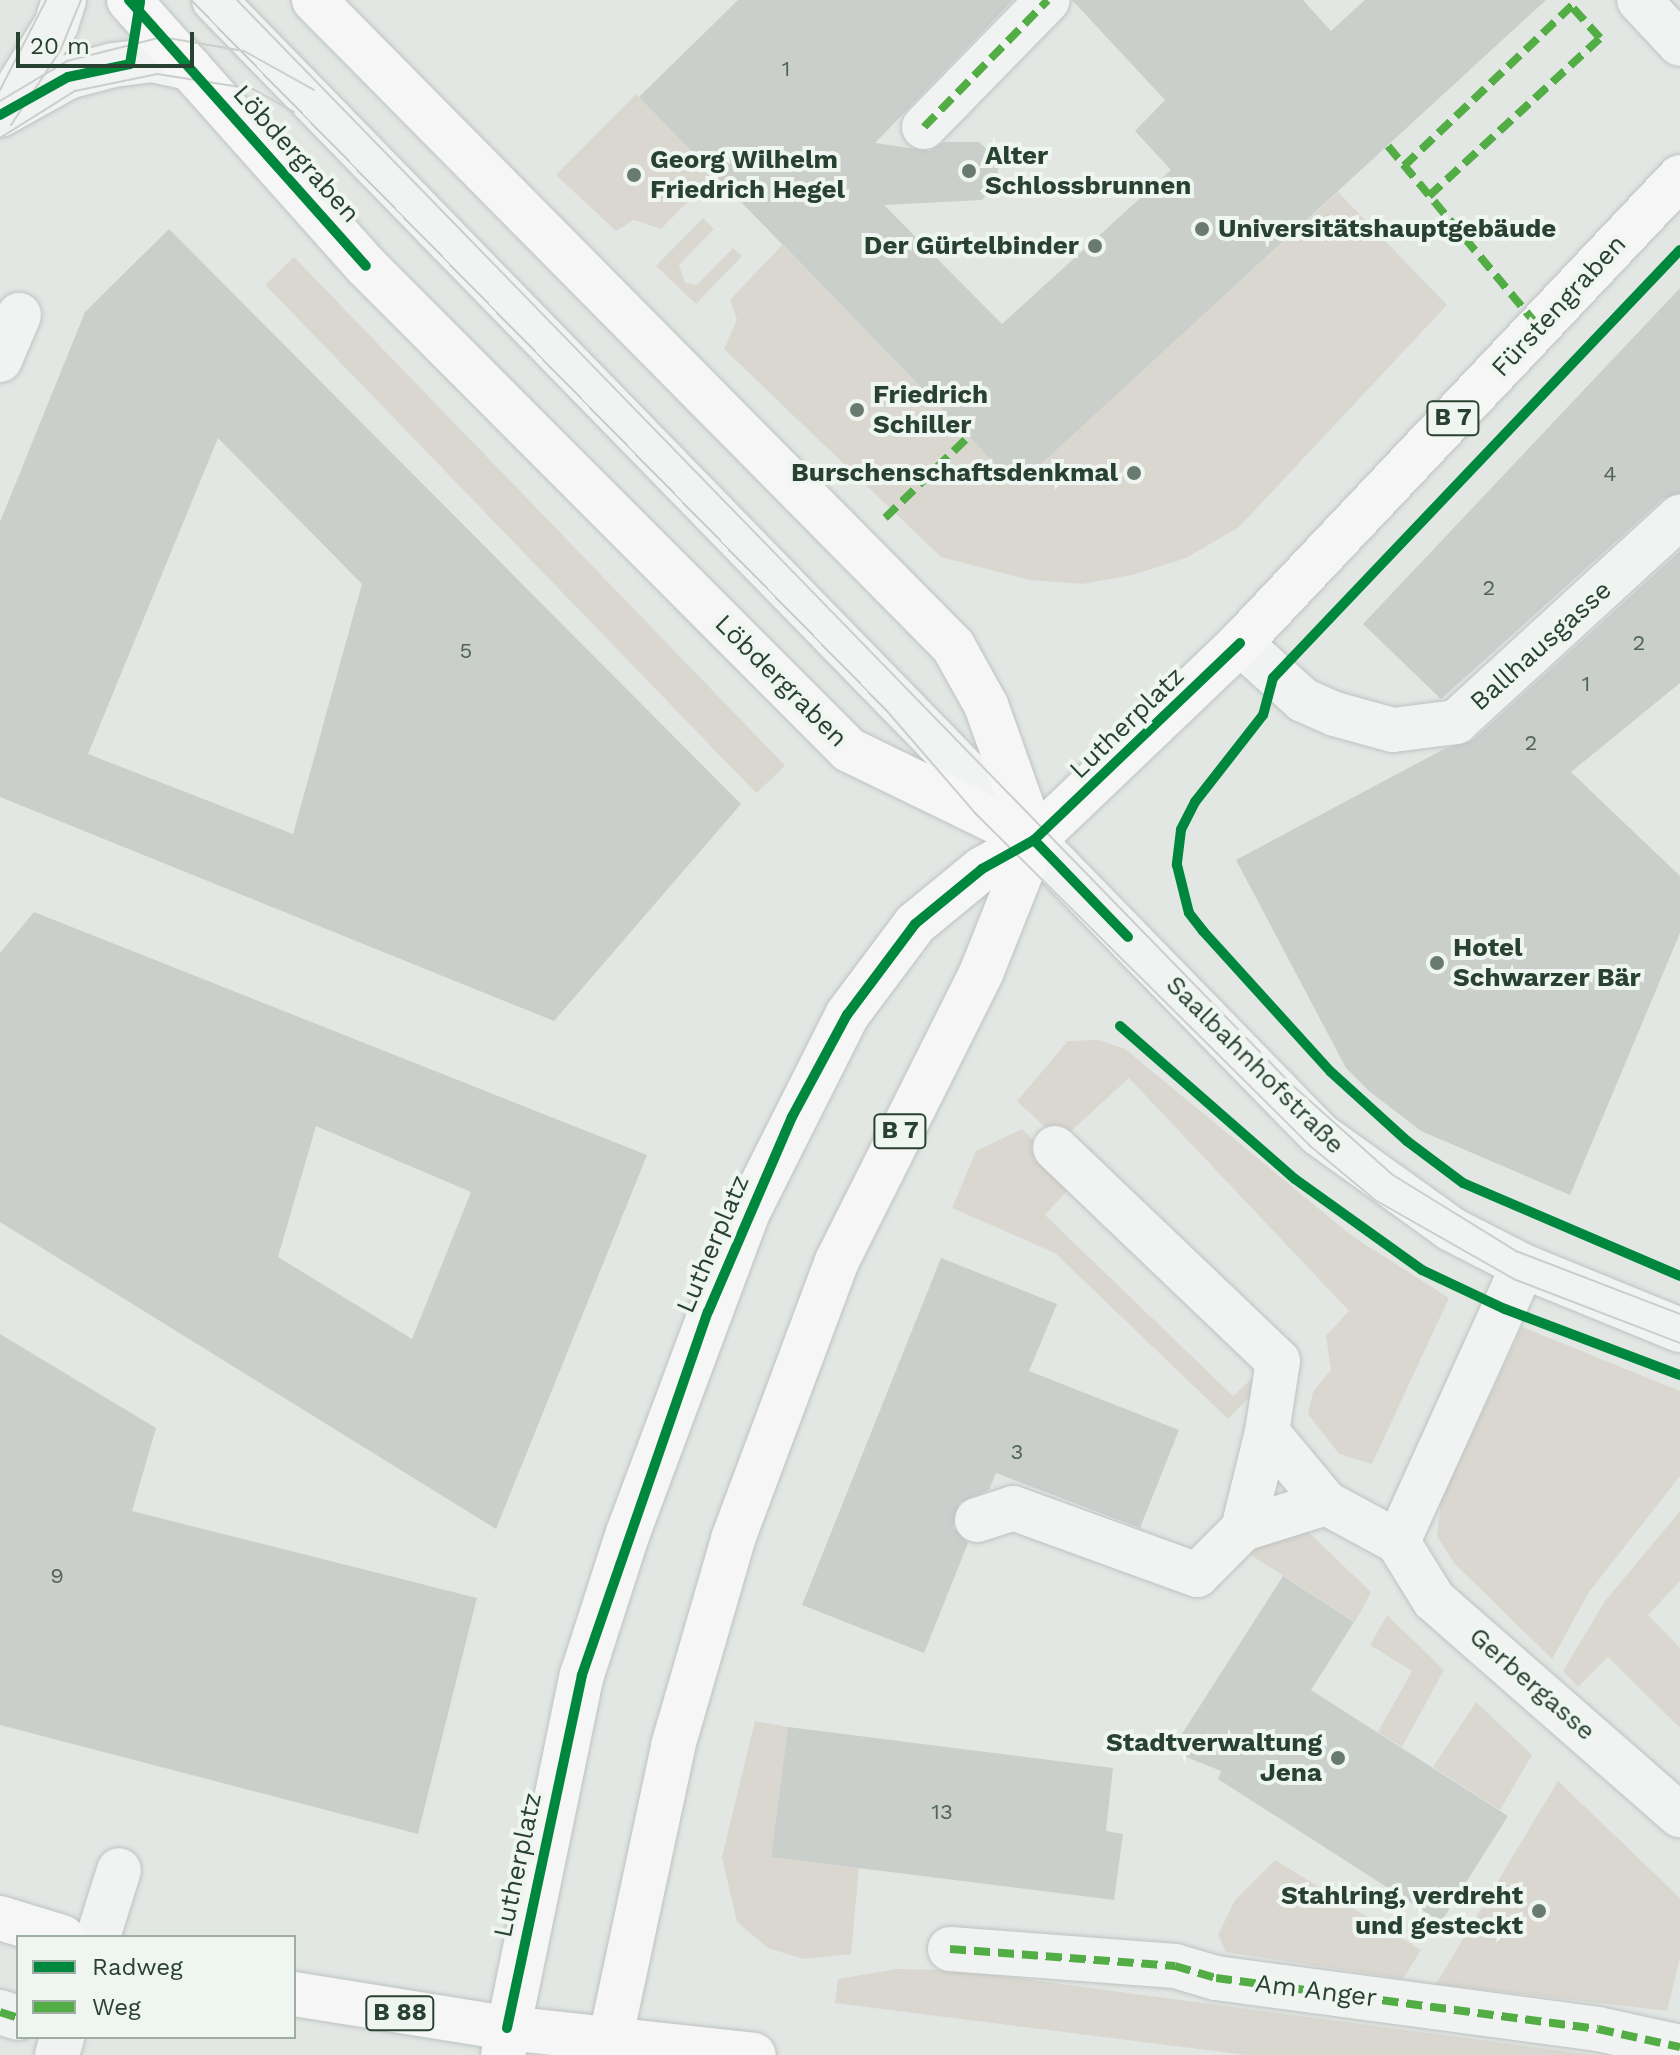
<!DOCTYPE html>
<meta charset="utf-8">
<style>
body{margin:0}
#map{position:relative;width:1680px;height:2055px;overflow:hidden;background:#e2e7e4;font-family:"Work Sans",sans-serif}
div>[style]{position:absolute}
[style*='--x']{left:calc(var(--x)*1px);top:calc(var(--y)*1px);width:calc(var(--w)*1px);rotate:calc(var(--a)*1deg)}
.green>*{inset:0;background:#dad7d1;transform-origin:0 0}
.building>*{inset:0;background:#cacfcc}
.roads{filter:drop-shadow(0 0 2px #bec3c0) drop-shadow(0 0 2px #bec3c0)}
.minor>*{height:44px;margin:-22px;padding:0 22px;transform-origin:22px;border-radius:22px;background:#f1f3f2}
.major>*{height:44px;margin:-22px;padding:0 22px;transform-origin:22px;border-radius:22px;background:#f5f6f5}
.tram>*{height:2px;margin:-1px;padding:0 1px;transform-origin:1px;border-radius:1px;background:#cacfcc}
.quiet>*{height:8px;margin-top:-4px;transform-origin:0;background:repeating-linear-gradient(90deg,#53ad45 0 16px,transparent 0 24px)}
.cycleway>*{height:10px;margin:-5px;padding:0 5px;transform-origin:5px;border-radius:5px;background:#00873e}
.dots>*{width:22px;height:22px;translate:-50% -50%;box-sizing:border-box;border:4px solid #eff6f2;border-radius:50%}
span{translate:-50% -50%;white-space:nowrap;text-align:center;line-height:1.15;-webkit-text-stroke:8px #eff6f2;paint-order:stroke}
.number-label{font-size:22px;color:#516558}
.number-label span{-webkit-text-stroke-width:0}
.shield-label span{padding:2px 6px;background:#eff6f2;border:2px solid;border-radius:6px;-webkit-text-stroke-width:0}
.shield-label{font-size:24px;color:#284131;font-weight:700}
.street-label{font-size:26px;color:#284131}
.poi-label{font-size:26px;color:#284131;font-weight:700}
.left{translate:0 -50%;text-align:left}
.right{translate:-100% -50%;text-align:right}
.legend{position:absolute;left:16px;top:1935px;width:280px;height:104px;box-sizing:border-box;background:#eff6f2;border:2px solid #9faea5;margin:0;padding:10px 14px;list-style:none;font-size:24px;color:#284131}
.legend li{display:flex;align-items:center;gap:16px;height:40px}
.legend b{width:40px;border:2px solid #9faea5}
.scale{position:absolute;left:16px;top:32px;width:178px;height:36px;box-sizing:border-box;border:4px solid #284131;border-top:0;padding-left:10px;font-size:24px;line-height:28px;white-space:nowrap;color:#284131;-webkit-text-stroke:6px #eff6f2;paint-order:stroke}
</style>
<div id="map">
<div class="green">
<div style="clip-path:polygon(636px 94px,715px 174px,661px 229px,634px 220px,616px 231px,556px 175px)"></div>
<div style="clip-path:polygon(1338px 192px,1447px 305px,1239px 527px,1186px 558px,1132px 575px,1083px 584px,1030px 580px,941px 557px,724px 349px,737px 320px,730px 300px,782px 245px,1017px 485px)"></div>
<div style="clip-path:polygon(703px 218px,714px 229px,679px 265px,685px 283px,697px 285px,733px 248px,742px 256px,696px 304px,656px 266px)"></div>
<div style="left:294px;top:257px;width:707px;height:40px;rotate:46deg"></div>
<div style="clip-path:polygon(1099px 1040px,1125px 1049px,1352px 1236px,1449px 1298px,1372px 1464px,1339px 1454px,1308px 1414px,1313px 1392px,1331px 1370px,1326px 1336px,1349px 1311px,1129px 1078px,1060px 1141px,1017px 1101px,1068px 1041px)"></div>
<div style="clip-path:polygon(1022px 1129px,1075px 1182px,1045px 1215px,1233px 1396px,1265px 1367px,1265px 1381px,1228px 1419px,1055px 1253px,952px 1208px,976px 1151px)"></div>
<div style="clip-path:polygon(1522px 1327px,1680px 1391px,1680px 1476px,1589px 1592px,1552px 1659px,1454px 1563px,1437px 1536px,1441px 1501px)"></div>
<div style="clip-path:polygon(1680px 1511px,1680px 1581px,1648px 1615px,1680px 1648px,1680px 1728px,1608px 1657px,1578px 1687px,1563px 1671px,1605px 1601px)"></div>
<div style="clip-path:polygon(1305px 1529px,1371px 1592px,1355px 1622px,1243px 1550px)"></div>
<div style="clip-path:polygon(1387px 1615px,1444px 1670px,1402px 1747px,1378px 1732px,1412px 1671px,1370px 1645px)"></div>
<div style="clip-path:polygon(1476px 1702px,1532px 1755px,1500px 1810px,1433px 1767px)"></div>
<div style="clip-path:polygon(755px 1721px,788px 1727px,771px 1857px,859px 1868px,851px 1954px,803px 1959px,768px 1948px,737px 1922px,722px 1857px)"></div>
<div style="clip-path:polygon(1558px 1781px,1680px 1898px,1680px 1958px,1667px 2011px,1436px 1984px)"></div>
<div style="clip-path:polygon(1275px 1860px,1421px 1950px,1403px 1979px,1226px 1952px,1218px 1935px,1235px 1900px)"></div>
<div style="clip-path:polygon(896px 1969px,956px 1970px,1593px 2055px,1246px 2055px,835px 2003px,838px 1979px)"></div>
</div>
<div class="building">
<div style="clip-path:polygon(738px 0,1013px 0,875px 143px,930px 151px,944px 142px,979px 142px,997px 159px,999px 183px,982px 200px,884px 205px,1002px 324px,1171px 170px,1135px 131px,1165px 100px,1072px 0,1303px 0,1331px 31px,1365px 0,1546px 0,1017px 486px,639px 97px)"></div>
<div style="clip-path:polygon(evenodd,169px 229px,741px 804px,554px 1021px,0 797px,0 522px,85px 312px,169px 229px,218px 438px,362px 584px,293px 834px,88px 754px,218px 438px)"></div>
<div style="clip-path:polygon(1680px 288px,1680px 493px,1663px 499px,1441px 699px,1363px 624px)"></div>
<div style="clip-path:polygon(1680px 551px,1680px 683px,1571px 772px,1680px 876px,1680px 933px,1570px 1195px,1421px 1131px,1369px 1091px,1346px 1068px,1236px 860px,1444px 749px,1473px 740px)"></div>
<div style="clip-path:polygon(evenodd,34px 912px,647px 1155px,496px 1529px,0 1222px,0 953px,34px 912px,316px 1126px,471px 1192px,412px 1339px,278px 1257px,316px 1126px)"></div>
<div style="clip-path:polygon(941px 1258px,1057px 1304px,1029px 1371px,1179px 1430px,1140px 1528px,996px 1473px,989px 1490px,959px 1503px,953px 1527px,968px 1543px,924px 1653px,802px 1605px)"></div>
<div style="clip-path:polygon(0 1334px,156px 1428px,132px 1511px,477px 1598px,418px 1834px,0 1725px)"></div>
<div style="clip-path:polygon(1283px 1576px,1354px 1622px,1311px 1690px,1508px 1816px,1441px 1922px,1218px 1779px,1221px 1771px,1171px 1751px)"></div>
<div style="clip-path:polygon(788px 1727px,1113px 1768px,1106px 1831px,1123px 1834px,1114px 1900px,771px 1857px)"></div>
</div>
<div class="roads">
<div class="minor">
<div style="--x:214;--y:0;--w:1583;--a:45.74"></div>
<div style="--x:1319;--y:1134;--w:163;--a:35.7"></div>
<div style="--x:1451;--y:1229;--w:81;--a:27.2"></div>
<div style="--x:1523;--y:1266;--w:170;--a:22.2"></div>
<div style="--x:1639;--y:0;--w:60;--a:47"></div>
<div style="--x:4;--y:109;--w:99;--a:-58.2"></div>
<div style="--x:56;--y:25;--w:26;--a:-72"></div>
<div style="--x:0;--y:115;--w:78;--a:-29.2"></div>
<div style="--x:68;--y:77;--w:47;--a:-14.9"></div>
<div style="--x:113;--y:65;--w:39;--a:-7"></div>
<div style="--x:152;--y:60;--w:39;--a:12"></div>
<div style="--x:924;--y:127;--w:177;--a:-45.7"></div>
<div style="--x:0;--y:360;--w:49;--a:-67.1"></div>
<div style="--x:1240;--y:643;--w:85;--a:42.1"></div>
<div style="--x:1303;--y:700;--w:35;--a:24"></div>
<div style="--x:1335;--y:714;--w:60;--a:15.4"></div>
<div style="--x:1393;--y:730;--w:64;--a:-7.2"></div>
<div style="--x:1456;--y:722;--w:304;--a:-42.5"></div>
<div style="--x:1055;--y:1148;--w:308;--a:43.7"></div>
<div style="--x:1278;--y:1361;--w:72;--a:98.8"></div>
<div style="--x:1267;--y:1432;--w:92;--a:50.3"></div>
<div style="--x:1326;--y:1503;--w:82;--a:28.4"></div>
<div style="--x:1523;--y:1266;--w:303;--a:114.4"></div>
<div style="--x:1398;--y:1542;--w:68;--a:58.2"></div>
<div style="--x:1434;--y:1600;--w:327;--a:41.2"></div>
<div style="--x:977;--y:1520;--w:38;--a:-18"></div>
<div style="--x:1013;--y:1508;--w:196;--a:20"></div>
<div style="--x:1197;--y:1575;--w:65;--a:-45"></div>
<div style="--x:1243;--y:1529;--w:87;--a:-17.4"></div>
<div style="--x:1243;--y:1529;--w:100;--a:-76.1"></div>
<div style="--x:98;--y:1937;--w:70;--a:-72.6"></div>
<div style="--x:950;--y:1949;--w:226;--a:4.3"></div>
<div style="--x:1175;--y:1966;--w:43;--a:16.3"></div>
<div style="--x:1216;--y:1978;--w:385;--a:7.6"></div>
<div style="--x:1598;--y:2029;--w:84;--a:12.4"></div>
<div style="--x:0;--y:2012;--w:19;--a:18"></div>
<div style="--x:57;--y:2055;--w:19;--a:-74"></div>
</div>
<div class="major">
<div style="--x:129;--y:0;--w:356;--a:48.3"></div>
<div style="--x:366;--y:266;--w:684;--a:45.06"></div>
<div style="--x:849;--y:750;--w:206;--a:25.9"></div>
<div style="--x:314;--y:0;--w:909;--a:45.31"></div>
<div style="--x:953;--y:646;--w:68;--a:60.8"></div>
<div style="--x:986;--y:705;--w:143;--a:70.4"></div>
<div style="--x:0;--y:1918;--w:65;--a:17"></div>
<div style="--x:294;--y:1994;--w:216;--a:9.1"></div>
<div style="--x:507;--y:2028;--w:248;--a:6.2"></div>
<div style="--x:503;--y:2055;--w:388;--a:-78.3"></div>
<div style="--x:582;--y:1675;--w:149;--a:-72.1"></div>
<div style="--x:628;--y:1533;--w:340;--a:-69.5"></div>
<div style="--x:747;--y:1214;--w:223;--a:-63.3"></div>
<div style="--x:847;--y:1015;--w:114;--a:-53.2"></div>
<div style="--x:915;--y:924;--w:87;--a:-39.4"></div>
<div style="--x:982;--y:869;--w:60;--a:-29.1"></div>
<div style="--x:1034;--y:840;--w:285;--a:-43.7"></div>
<div style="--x:1240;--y:643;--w:641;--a:-46.64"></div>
<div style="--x:607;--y:2055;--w:316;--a:-77.9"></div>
<div style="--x:673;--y:1746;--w:216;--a:-73.8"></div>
<div style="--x:733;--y:1539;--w:297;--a:-69.5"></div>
<div style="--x:837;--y:1261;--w:324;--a:-63.4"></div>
<div style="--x:982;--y:971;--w:141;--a:-68.3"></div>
</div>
</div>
<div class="tram">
<div style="--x:191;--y:0;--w:995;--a:45.61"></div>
<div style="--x:887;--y:711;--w:135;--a:49.2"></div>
<div style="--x:975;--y:813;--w:471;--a:44.8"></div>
<div style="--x:1309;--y:1145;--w:86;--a:39.8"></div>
<div style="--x:1375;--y:1200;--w:162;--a:29.6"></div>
<div style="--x:1516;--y:1280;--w:176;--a:21"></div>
<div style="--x:237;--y:0;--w:1511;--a:45.8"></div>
<div style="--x:1290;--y:1083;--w:138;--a:41.8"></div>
<div style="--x:1393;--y:1175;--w:145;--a:31.7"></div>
<div style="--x:1516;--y:1251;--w:176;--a:21"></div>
<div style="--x:0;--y:90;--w:101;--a:-62.9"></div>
<div style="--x:0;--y:101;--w:78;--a:-30.8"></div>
<div style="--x:67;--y:61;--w:98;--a:-14.2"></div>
<div style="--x:162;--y:37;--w:83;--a:9.7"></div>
<div style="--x:244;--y:51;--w:80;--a:29.1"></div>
<div style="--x:11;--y:125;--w:89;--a:-56.5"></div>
<div style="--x:60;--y:51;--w:55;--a:-67.6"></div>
<div style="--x:0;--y:138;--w:89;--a:-32.1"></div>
<div style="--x:75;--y:91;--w:84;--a:-11.7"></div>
<div style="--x:157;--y:74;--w:97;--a:8.9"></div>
<div style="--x:253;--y:89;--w:47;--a:29.3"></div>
</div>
<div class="quiet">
<div style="--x:924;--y:127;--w:177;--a:-45.7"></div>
<div style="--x:1388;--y:146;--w:236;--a:50.2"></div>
<div style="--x:1404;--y:166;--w:240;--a:-43.7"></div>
<div style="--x:1429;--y:196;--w:233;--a:-42.7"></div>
<div style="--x:1600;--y:38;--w:40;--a:-132"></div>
<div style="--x:885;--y:518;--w:117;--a:-44.3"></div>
<div style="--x:950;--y:1949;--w:226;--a:4.3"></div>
<div style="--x:1175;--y:1966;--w:43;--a:16.3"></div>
<div style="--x:1216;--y:1978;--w:385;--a:7.6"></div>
<div style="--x:1598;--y:2029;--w:84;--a:12.4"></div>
<div style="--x:0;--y:2012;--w:19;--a:18"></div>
</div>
<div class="cycleway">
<div style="--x:129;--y:0;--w:356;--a:48.3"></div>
<div style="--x:0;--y:115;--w:78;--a:-29.2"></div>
<div style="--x:68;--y:77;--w:63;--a:-11.8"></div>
<div style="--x:130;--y:64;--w:63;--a:-80.8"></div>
<div style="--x:1680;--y:250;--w:591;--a:133.56"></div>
<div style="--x:1273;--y:678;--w:38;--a:105"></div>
<div style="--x:1263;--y:715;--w:110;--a:128"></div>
<div style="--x:1195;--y:802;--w:31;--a:117"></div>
<div style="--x:1181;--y:830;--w:35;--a:97"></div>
<div style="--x:1177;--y:865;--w:49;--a:76"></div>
<div style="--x:1189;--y:913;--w:23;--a:52"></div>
<div style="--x:1203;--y:931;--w:190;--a:47.8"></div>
<div style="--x:1331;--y:1072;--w:103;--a:42.2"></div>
<div style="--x:1407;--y:1141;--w:70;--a:36.9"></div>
<div style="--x:1463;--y:1183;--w:236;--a:23.2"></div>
<div style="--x:1034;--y:840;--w:135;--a:45.9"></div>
<div style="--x:1120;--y:1026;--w:232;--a:41.2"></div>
<div style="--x:1295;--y:1179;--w:156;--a:35.6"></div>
<div style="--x:1422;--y:1270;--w:92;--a:25.2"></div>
<div style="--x:1505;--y:1309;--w:187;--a:20.7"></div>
<div style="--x:507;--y:2028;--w:361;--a:-78"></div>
<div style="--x:582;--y:1675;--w:384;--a:-70.9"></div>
<div style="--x:708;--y:1312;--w:212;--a:-66.7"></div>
<div style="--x:792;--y:1117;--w:116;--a:-61.7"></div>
<div style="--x:847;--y:1015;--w:114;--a:-53.2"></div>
<div style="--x:915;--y:924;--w:87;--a:-39.4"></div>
<div style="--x:982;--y:869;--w:60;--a:-29.1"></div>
<div style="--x:1034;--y:840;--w:285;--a:-43.7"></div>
</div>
<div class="dots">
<div style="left:969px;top:171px;background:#697b70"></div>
<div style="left:634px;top:175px;background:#697b70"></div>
<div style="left:1202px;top:229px;background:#697b70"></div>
<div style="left:1095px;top:246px;background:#697b70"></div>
<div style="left:857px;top:410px;background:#697b70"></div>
<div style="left:1134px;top:473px;background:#697b70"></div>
<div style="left:1437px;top:963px;background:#697b70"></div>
<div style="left:1338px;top:1758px;background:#697b70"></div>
<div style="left:1539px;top:1911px;background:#697b70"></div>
</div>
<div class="number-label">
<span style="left:786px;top:69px">1</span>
<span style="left:1610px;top:474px">4</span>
<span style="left:1489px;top:588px">2</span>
<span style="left:1639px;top:643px">2</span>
<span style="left:466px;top:651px">5</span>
<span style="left:1586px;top:684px">1</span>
<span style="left:1531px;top:743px">2</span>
<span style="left:1017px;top:1452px">3</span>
<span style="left:57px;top:1576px">9</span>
<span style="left:942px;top:1812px">13</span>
</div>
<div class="shield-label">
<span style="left:1453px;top:418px">B 7</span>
<span style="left:900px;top:1131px">B 7</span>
<span style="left:400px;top:2013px">B 88</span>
</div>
<div class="street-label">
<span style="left:296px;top:154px;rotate:48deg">Löbdergraben</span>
<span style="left:1559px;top:306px;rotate:-47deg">Fürstengraben</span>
<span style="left:1541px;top:646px;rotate:-42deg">Ballhausgasse</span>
<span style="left:781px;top:681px;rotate:45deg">Löbdergraben</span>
<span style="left:1127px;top:723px;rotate:-44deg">Lutherplatz</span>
<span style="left:1255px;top:1065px;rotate:45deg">Saalbahnhofstraße</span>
<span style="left:713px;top:1244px;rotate:-67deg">Lutherplatz</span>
<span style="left:1532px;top:1684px;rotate:41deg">Gerbergasse</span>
<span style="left:518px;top:1865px;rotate:-78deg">Lutherplatz</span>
<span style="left:1316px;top:1991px;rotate:7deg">Am Anger</span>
</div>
<div class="poi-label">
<span class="left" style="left:985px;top:171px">Alter<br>Schlossbrunnen</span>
<span class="left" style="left:650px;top:175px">Georg Wilhelm<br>Friedrich Hegel</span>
<span class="left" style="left:1218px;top:229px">Universitätshauptgebäude</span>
<span class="right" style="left:1079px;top:246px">Der Gürtelbinder</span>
<span class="left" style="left:873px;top:410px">Friedrich<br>Schiller</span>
<span class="right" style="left:1118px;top:473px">Burschenschaftsdenkmal</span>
<span class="left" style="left:1453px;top:963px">Hotel<br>Schwarzer Bär</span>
<span class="right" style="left:1322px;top:1758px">Stadtverwaltung<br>Jena</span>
<span class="right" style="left:1523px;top:1911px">Stahlring, verdreht<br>und gesteckt</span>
</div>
<ul class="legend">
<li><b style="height:10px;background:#00873e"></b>Radweg</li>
<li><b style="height:10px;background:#53ad45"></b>Weg</li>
</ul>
<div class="scale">20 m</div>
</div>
